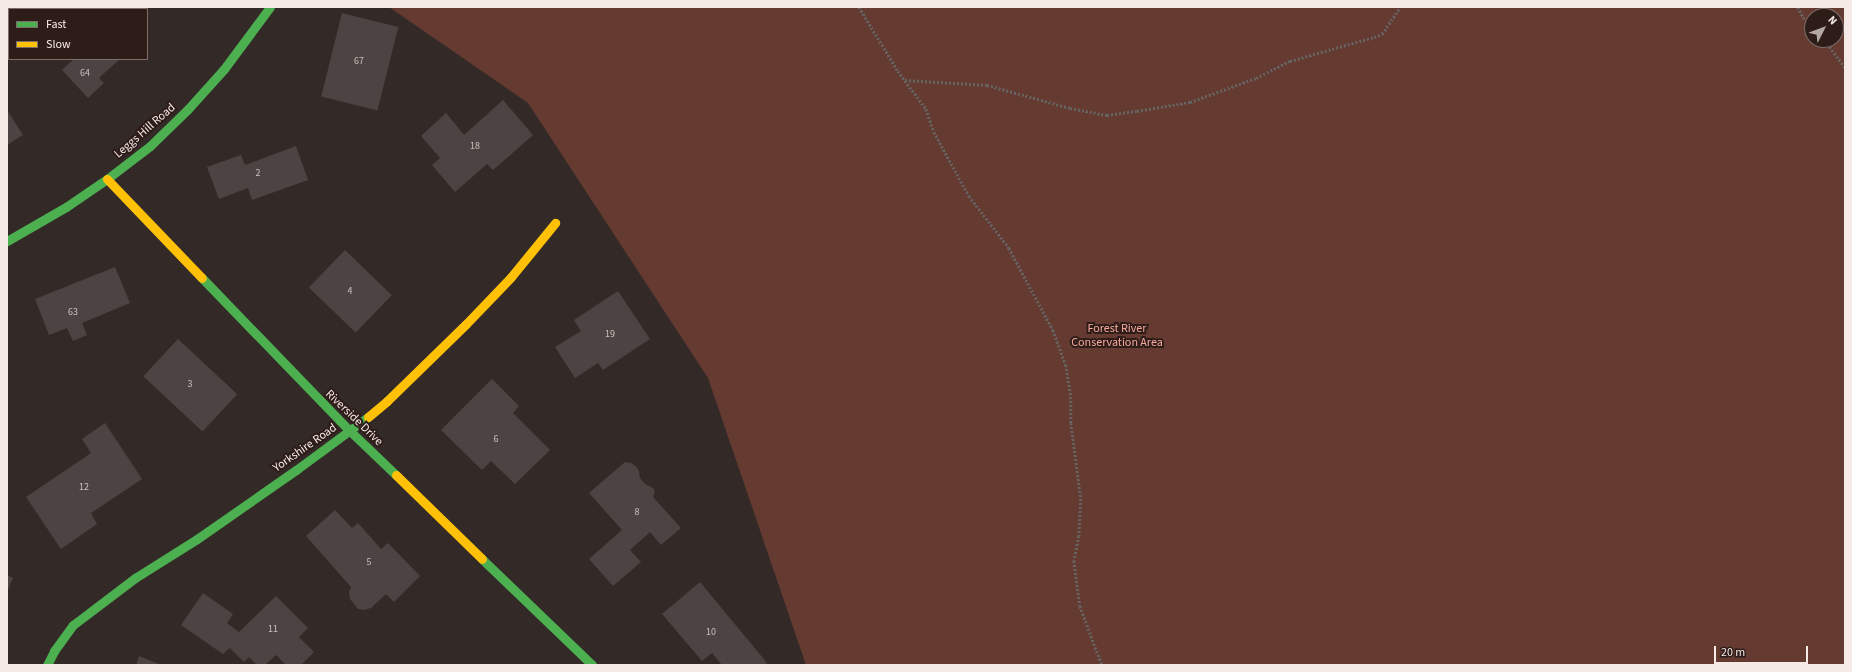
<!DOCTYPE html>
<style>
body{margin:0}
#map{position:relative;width:1852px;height:672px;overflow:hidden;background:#332a27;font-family:"Source Sans 3",sans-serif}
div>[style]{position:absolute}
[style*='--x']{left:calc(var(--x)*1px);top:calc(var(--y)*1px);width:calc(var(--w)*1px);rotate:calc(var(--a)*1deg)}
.green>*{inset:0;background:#643a31}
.building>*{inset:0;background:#4b4442;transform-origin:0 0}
.path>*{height:2.5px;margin-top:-1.25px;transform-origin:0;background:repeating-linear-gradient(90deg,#666463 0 2px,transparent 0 4px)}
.fast>*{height:9px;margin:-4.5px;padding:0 4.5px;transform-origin:4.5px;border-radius:4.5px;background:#4caf50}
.slow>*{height:9px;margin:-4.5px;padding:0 4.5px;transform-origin:4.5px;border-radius:4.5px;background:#ffc107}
span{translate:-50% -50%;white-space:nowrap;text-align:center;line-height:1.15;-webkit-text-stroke:4px #2e1c19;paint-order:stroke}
.number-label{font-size:10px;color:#cbc0be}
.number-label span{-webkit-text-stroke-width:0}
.street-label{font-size:12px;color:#f6eae7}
.park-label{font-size:12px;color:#f7ab9c}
.frame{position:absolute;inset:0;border:8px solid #f6eae7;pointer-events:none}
.legend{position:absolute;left:8px;top:8px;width:140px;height:52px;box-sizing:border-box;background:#2e1c19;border:1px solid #7e6e6b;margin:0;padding:5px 7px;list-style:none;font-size:12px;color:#f6eae7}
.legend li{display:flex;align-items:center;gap:8px;height:20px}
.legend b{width:20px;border:1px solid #7e6e6b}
.north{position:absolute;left:1804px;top:8px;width:40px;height:40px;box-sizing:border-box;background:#2e1c19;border:1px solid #7e6e6b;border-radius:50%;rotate:48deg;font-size:11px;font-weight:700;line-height:16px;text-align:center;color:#f6eae7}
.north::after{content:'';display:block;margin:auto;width:14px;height:18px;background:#b2a7a4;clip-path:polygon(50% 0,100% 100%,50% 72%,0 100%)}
.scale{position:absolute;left:1714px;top:646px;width:94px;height:18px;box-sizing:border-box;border:2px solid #f6eae7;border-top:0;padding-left:5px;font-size:12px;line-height:14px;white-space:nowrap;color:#f6eae7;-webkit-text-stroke:3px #2e1c19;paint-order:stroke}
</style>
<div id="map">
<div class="green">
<div style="clip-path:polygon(evenodd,389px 7px,1845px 7px,1845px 665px,806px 665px,708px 378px,528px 103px,389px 7px,1812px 16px,1836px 16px,1836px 40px,1812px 40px,1812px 16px)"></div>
</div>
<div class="building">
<div style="left:342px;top:13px;width:58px;height:86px;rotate:14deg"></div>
<div style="clip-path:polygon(74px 59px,120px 59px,99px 78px,104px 83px,88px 98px,62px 70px)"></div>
<div style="clip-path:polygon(503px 100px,533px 135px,493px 170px,487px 164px,455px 192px,432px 165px,440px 158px,421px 136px,446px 113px,464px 135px)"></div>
<div style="clip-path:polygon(7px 110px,23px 135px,7px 145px)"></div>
<div style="clip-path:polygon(296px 146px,308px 180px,252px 200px,248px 188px,219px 199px,207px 167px,241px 155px,245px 165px)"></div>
<div style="left:345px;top:250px;width:65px;height:52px;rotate:44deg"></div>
<div style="clip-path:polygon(115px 267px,130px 303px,82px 323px,87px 335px,73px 341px,67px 328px,49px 335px,35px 299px)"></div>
<div style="clip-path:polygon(618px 291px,650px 339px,603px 370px,598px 363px,575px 378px,555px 347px,581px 331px,574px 320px)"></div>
<div style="left:178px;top:339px;width:81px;height:51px;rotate:43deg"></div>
<div style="clip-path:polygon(492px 379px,519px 406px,513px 413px,550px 450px,515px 484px,491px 461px,482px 470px,441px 430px)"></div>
<div style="clip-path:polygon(105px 423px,142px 479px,91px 513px,97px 524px,61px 549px,26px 497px,91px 453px,82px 439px)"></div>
<div style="clip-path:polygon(625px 462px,631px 463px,636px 466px,639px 471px,640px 478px,645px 484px,653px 488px,655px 492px,653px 497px,681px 528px,661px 545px,650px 532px,630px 550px,641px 562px,613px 586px,589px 559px,622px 530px,589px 493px)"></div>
<div style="clip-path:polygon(335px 510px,352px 528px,358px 523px,381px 549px,388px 543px,420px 576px,394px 602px,386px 594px,371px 608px,364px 610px,358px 609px,350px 599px,349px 592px,351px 587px,306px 536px)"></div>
<div style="clip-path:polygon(7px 575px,13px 578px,7px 592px)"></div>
<div style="clip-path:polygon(700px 582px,767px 663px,764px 665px,722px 665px,712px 653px,702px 661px,662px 614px)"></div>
<div style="clip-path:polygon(203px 593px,233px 614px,227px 623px,239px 632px,276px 596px,308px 628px,299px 637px,314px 652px,301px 665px,286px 665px,276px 655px,265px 665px,257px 665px,249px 657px,244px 662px,230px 648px,223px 654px,181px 625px)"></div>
<div style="clip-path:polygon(139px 656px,161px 665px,136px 665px)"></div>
</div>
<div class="path">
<div style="--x:859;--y:7;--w:75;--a:58.6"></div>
<div style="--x:898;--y:71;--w:47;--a:53.6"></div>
<div style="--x:926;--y:109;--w:24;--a:71"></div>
<div style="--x:934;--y:132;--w:73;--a:61.3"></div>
<div style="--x:969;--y:196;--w:66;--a:52.4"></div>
<div style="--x:1009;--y:248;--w:93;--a:61.8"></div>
<div style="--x:1053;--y:330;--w:37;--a:70"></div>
<div style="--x:1066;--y:365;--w:32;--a:81"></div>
<div style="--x:1071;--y:397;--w:26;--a:90"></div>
<div style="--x:1071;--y:423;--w:77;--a:82.5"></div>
<div style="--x:1081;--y:499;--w:37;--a:93"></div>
<div style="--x:1079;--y:536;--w:25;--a:101"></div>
<div style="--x:1074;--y:561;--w:45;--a:82.4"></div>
<div style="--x:1080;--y:606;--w:63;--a:69.6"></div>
<div style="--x:1798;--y:7;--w:11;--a:63"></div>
<div style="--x:1803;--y:17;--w:12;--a:42"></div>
<div style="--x:1825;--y:40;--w:34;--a:54"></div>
<div style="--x:905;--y:80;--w:82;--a:3.5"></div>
<div style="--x:987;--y:85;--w:86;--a:15.5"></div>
<div style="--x:1070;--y:108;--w:38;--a:11"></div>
<div style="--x:1107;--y:115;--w:30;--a:-8"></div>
<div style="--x:1137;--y:111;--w:54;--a:-9.6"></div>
<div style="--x:1190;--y:102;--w:70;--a:-20"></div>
<div style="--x:1256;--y:78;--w:38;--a:-27"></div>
<div style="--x:1290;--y:61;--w:87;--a:-15.9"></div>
<div style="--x:1374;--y:37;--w:9;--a:-21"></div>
<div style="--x:1382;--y:34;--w:32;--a:-56"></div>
</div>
<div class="fast">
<div style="--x:7;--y:241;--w:68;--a:-30"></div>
<div style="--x:66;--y:207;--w:50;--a:-34.3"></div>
<div style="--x:107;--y:179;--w:54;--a:-37.5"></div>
<div style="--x:150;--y:146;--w:53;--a:-44.2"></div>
<div style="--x:188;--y:109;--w:54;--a:-48"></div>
<div style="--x:224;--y:69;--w:77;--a:-53.4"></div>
<div style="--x:202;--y:278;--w:213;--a:46"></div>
<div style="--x:350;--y:431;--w:64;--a:43.7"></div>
<div style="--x:482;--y:559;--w:153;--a:43.9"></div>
<div style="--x:47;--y:665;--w:16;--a:-63"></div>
<div style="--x:54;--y:651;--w:32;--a:-54"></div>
<div style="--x:73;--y:625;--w:78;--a:-37.2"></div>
<div style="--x:135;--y:578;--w:73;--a:-32.2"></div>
<div style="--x:197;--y:539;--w:121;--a:-34.9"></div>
<div style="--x:296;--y:470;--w:89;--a:-36.4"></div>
</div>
<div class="slow">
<div style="--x:107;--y:179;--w:137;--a:46.2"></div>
<div style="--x:368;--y:417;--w:25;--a:-40"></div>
<div style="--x:387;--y:401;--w:110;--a:-44.3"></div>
<div style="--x:466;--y:324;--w:65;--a:-46.2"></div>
<div style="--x:511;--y:277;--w:70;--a:-50.8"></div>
<div style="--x:396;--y:475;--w:120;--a:44.3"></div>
</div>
<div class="number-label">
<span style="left:359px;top:62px">67</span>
<span style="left:85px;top:74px">64</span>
<span style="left:475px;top:147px">18</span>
<span style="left:258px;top:174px">2</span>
<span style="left:350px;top:292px">4</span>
<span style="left:73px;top:313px">63</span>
<span style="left:610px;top:335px">19</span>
<span style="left:190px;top:385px">3</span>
<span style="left:496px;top:440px">6</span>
<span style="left:84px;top:488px">12</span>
<span style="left:637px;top:513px">8</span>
<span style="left:369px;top:563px">5</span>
<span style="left:273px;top:630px">11</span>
<span style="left:711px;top:633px">10</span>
</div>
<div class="street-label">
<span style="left:145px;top:131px;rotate:-41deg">Leggs Hill Road</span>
<span style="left:354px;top:418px;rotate:44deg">Riverside Drive</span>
<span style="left:305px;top:448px;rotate:-35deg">Yorkshire Road</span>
</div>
<div class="park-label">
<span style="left:1117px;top:336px">Forest River<br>Conservation Area</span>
</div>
<div class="frame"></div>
<ul class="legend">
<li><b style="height:5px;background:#4caf50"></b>Fast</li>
<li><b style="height:5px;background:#ffc107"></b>Slow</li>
</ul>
<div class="north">N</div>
<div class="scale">20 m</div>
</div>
